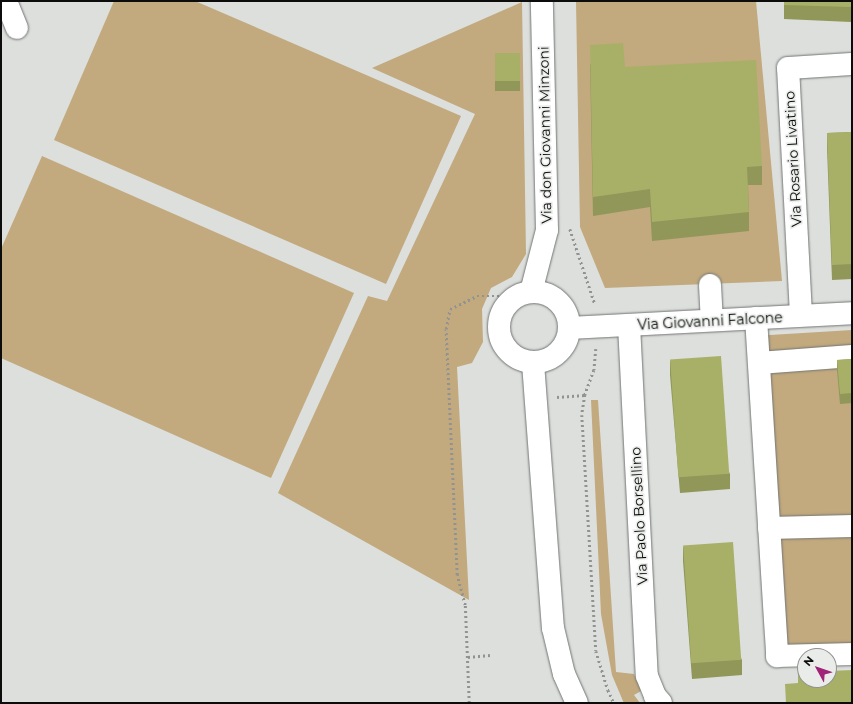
<!DOCTYPE html>
<style>
body{margin:0}
#map{position:relative;width:853px;height:704px;overflow:hidden;background:#dcdfdc;font-family:Montserrat,sans-serif}
div>[style]{position:absolute}
[style*='--x']{left:calc(var(--x)*1px);top:calc(var(--y)*1px);width:calc(var(--w)*1px);rotate:calc(var(--a)*1deg)}
.green>*{inset:0;background:#c2a97e}
.path>*{height:2.5px;margin-top:-1.25px;transform-origin:0;background:repeating-linear-gradient(90deg,#919391 0 2px,transparent 0 5px)}
.roads{filter:drop-shadow(0 0 1px #727573) drop-shadow(0 0 1px #727573)}
.minor>*{height:22px;margin:-11px;padding:0 11px;transform-origin:11px;border-radius:11px;background:#fff}
.minor>.ring{margin:-11px;padding:0;box-sizing:content-box;background:none;border:22px solid #fff;border-radius:50%}
.wall>*{inset:0;background:#909759;transform-origin:0 0}
.shaded-wall>*{inset:0;background:#767b49}
.building>*{inset:0;background:#a8b068;transform-origin:0 0}
span{translate:-50% -50%;white-space:nowrap;text-align:center;line-height:1.15;-webkit-text-stroke:3px #e9ece9;paint-order:stroke}
.street-label{font-size:14px;color:#0b0c0b}
.frame{position:absolute;inset:0;border:2px solid #0b0c0b;pointer-events:none}
.north{position:absolute;left:797px;top:648px;width:40px;height:40px;box-sizing:border-box;background:#e9ece9;border:1px solid #909290;border-radius:50%;rotate:310deg;font-size:11px;font-weight:700;line-height:16px;text-align:center;color:#0b0c0b}
.north::after{content:'';display:block;margin:auto;width:14px;height:18px;background:#a02378;clip-path:polygon(50% 0,100% 100%,50% 72%,0 100%)}
</style>
<div id="map">
<div class="green">
<div style="clip-path:polygon(114px 1px,195px 1px,461px 116px,386px 284px,54px 140px)"></div>
<div style="clip-path:polygon(576px 1px,756px 1px,782px 281px,605px 288px,580px 227px)"></div>
<div style="clip-path:polygon(522px 2px,526px 254px,512px 277px,491px 288px,482px 309px,483px 342px,472px 363px,457px 367px,469px 600px,278px 493px,368px 296px,387px 301px,475px 114px,372px 68px)"></div>
<div style="clip-path:polygon(42px 156px,354px 293px,271px 478px,1px 358px,1px 249px)"></div>
<div style="clip-path:polygon(852px 330px,852px 660px,771px 662px,752px 336px)"></div>
<div style="clip-path:polygon(591px 400px,598px 400px,616px 672px,634px 674px,641px 691px,634px 695px,640px 703px,624px 703px,623px 701px,612px 675px,601px 614px)"></div>
</div>
<div class="path">
<div style="--x:570;--y:229;--w:79;--a:71.6"></div>
<div style="--x:596;--y:349;--w:21;--a:95"></div>
<div style="--x:594;--y:370;--w:27;--a:110"></div>
<div style="--x:585;--y:395;--w:20;--a:99"></div>
<div style="--x:582;--y:415;--w:236;--a:86.6"></div>
<div style="--x:596;--y:651;--w:41;--a:72.9"></div>
<div style="--x:608;--y:690;--w:14;--a:65"></div>
<div style="--x:557;--y:397;--w:28;--a:-4"></div>
<div style="--x:468;--y:657;--w:22;--a:-5"></div>
<div style="--x:469;--y:703;--w:98;--a:-92.3"></div>
<div style="--x:465;--y:605;--w:31;--a:-105"></div>
<div style="--x:457;--y:575;--w:246;--a:-92.6"></div>
<div style="--x:446;--y:329;--w:20;--a:-79"></div>
<div style="--x:450;--y:309;--w:30;--a:-26"></div>
<div style="--x:477;--y:296;--w:22;--a:0"></div>
<div style="--x:499;--y:296;--w:11;--a:38"></div>
</div>
<div class="roads">
<div class="minor">
<div style="--x:6;--y:1;--w:29;--a:68"></div>
<div style="--x:710;--y:285;--w:35;--a:87"></div>
<div class="ring" style="left:499px;top:292px;width:48px;height:48px"></div>
<div style="--x:531;--y:292;--w:64;--a:-75.5"></div>
<div style="--x:547;--y:230;--w:229;--a:-91.3"></div>
<div style="--x:801;--y:315;--w:247;--a:-93"></div>
<div style="--x:788;--y:68;--w:64;--a:-3.6"></div>
<div style="--x:756;--y:318;--w:339;--a:86.4"></div>
<div style="--x:777;--y:656;--w:75;--a:-1.5"></div>
<div style="--x:629;--y:325;--w:351;--a:87.1"></div>
<div style="--x:647;--y:676;--w:22;--a:68"></div>
<div style="--x:655;--y:696;--w:9;--a:49"></div>
<div style="--x:569;--y:328;--w:283;--a:-3"></div>
<div style="--x:533;--y:363;--w:266;--a:85.7"></div>
<div style="--x:553;--y:628;--w:47;--a:76.6"></div>
<div style="--x:564;--y:674;--w:32;--a:66"></div>
<div style="--x:759;--y:363;--w:93;--a:-4.3"></div>
<div style="--x:769;--y:528;--w:83;--a:-1.4"></div>
</div>
</div>
<div class="wall">
<div style="clip-path:polygon(784px 1px,852px 1px,851px 22px,784px 19px)"></div>
<div style="left:520px;top:53px;width:38px;height:25px;rotate:90deg"></div>
<div style="clip-path:polygon(590px 64px,625px 67px,762px 166px,762px 185px,748px 185px,749px 212px,749px 231px,652px 241px,650px 207px,593px 216px)"></div>
<div style="clip-path:polygon(852px 132px,852px 279px,832px 280px,827px 148px,827px 133px)"></div>
<div style="clip-path:polygon(852px 359px,852px 403px,840px 404px,837px 370px,837px 360px)"></div>
<div style="clip-path:polygon(670px 360px,730px 474px,730px 489px,680px 493px,670px 375px)"></div>
<div style="clip-path:polygon(683px 546px,742px 660px,742px 675px,692px 679px,683px 561px)"></div>
</div>
<div class="shaded-wall">
<div style="clip-path:polygon(851px 1px,852px 1px,851px 22px)"></div>
</div>
<div class="building">
<div style="clip-path:polygon(784px 1px,851px 1px,851px 7px,784px 5px)"></div>
<div style="clip-path:polygon(623px 43px,625px 67px,756px 60px,762px 166px,747px 167px,749px 212px,652px 222px,650px 189px,593px 197px,590px 45px)"></div>
<div style="left:520px;top:53px;width:28px;height:25px;rotate:90deg"></div>
<div style="clip-path:polygon(852px 132px,852px 264px,832px 265px,827px 133px)"></div>
<div style="left:721px;top:356px;width:118px;height:51px;rotate:86deg"></div>
<div style="clip-path:polygon(852px 359px,852px 393px,840px 394px,837px 360px)"></div>
<div style="left:733px;top:542px;width:118px;height:50px;rotate:86deg"></div>
<div style="clip-path:polygon(852px 670px,852px 703px,786px 703px,785px 684px,798px 683px,798px 672px,805px 672px,805px 680px,829px 680px,829px 671px)"></div>
</div>
<div class="street-label">
<span style="left:545px;top:135px;rotate:-91deg">Via don Giovanni Minzoni</span>
<span style="left:793px;top:159px;rotate:-93deg">Via Rosario Livatino</span>
<span style="left:710px;top:321px;rotate:-3deg">Via Giovanni Falcone</span>
<span style="left:639px;top:516px;rotate:-93deg">Via Paolo Borsellino</span>
</div>
<div class="frame"></div>
<div class="north">N</div>
</div>
